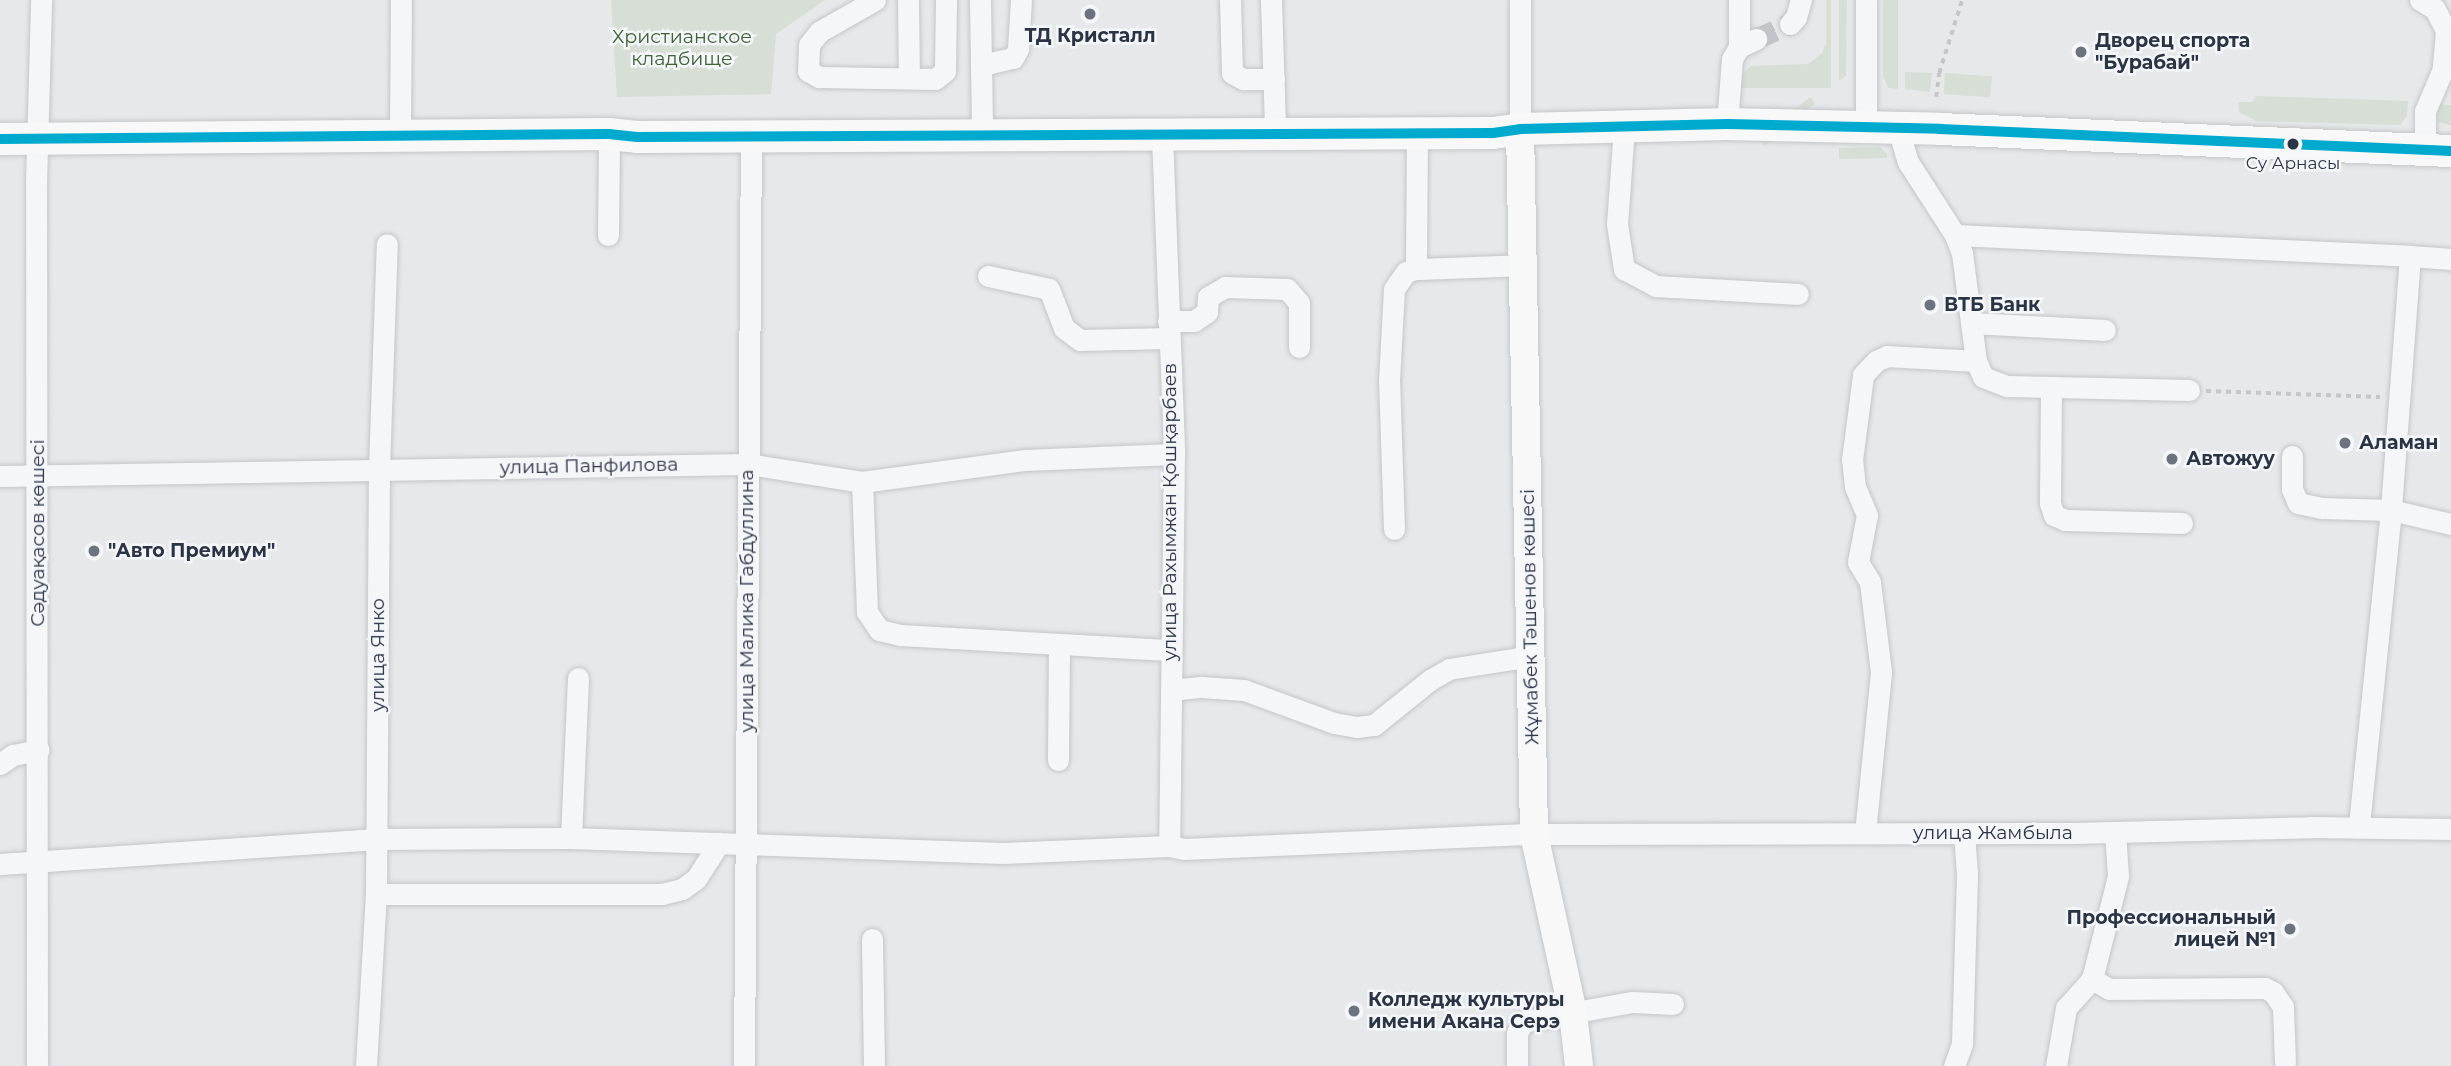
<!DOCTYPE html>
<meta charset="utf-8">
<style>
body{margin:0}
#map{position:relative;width:2451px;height:1066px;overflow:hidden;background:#e6e8ea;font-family:Montserrat,sans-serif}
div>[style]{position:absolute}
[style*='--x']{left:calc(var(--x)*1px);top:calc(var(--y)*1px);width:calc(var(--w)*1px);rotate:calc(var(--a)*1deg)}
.green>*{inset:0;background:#d6ded6;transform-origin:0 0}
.minor-tunnel>*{height:21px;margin-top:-10.5px;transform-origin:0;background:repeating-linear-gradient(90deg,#c1c4c9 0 21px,transparent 0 31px)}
.path>*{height:3.5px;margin-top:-1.75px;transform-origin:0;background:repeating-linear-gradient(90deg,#c5c6ca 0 5px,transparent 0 10px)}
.roads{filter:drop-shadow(0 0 2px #c4c6c8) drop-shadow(0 0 2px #c4c6c8)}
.minor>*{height:21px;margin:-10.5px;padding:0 10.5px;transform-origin:10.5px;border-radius:10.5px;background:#f5f6f7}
.major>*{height:28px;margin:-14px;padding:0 14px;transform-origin:14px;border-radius:14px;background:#f8f8f8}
.highway>*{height:32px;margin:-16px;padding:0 16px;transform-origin:16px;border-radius:16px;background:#f8f8f8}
.bus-1>*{height:10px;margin:-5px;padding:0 5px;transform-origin:5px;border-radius:5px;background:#00a9ce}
.dots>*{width:19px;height:19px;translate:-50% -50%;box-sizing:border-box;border:4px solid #f4f6f9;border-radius:50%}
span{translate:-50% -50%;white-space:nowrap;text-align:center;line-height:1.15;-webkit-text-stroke:5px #f4f6f9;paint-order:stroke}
.bus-label{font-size:17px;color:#2b3445}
.poi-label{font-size:19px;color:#2b3445;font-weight:700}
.left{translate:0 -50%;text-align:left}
.right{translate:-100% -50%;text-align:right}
.park-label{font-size:19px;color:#3f6138}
.street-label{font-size:19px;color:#2b3445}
</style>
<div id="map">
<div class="green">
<div style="clip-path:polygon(611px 0,825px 0,776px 34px,771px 94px,617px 97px)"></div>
<div style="clip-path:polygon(1826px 0,1831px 0,1831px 88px,1741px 88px,1741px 76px,1751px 66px,1808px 64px,1822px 53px,1826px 44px)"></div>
<div style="clip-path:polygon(1839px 0,1847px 0,1846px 76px,1839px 81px)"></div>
<div style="clip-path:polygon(1883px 0,1898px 0,1898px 89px,1888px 88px,1883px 76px)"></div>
<div style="clip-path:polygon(1905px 72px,1932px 73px,1930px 92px,1905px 89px)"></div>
<div style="left:1945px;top:73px;width:47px;height:21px;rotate:4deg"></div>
<div style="clip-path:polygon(2256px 96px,2408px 101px,2407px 116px,2400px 125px,2256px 121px,2239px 112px,2238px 102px,2253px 102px)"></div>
<div style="left:1810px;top:97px;width:8px;height:66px;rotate:50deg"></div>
<div style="clip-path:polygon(2439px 105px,2451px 105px,2451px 125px,2438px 122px)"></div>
<div style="clip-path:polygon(1880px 147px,1887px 154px,1887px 158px,1839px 159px,1839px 148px)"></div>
</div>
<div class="minor-tunnel">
<div style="--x:1756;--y:39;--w:37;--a:-24"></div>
</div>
<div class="path">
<div style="--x:1936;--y:97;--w:24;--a:-83"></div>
<div style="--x:1939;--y:73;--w:77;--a:-72.5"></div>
<div style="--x:2206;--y:391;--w:174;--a:2"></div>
</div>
<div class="roads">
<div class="minor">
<div style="--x:875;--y:0;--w:64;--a:150.3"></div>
<div style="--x:819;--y:32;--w:16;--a:128"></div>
<div style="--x:809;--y:45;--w:26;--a:92"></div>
<div style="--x:808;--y:71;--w:13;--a:29"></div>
<div style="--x:819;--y:77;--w:116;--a:1"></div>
<div style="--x:935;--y:79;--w:13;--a:-39"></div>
<div style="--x:945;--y:71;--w:71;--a:-89.2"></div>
<div style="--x:908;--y:0;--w:78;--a:89.3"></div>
<div style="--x:980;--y:0;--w:127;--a:89.1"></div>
<div style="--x:1230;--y:0;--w:73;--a:88.4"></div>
<div style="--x:1232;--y:73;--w:13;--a:29"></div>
<div style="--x:1243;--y:79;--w:31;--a:0"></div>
<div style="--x:1271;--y:0;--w:126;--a:88.2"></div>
<div style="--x:1520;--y:0;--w:129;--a:90"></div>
<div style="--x:1739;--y:0;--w:47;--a:90"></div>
<div style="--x:1866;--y:0;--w:127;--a:90"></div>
<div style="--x:2420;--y:0;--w:17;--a:31"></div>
<div style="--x:2435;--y:9;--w:25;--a:63"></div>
<div style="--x:2446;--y:31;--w:38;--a:95"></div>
<div style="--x:2443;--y:69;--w:46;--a:113.2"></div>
<div style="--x:2425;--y:111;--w:39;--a:90"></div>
<div style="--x:1790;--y:24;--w:9;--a:-49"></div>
<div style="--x:1796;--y:17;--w:18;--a:-74"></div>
<div style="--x:982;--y:65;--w:32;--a:-13"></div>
<div style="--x:1013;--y:58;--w:10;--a:-61"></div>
<div style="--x:1018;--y:49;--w:49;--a:-86.5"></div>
<div style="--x:1727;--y:124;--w:65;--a:-85.6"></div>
<div style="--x:1732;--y:59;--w:14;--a:-60"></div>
<div style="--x:1739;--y:47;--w:19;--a:-25"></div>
<div style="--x:1624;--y:127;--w:97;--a:94.1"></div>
<div style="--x:1617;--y:224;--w:46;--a:81.2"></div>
<div style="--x:1624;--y:269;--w:36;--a:28"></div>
<div style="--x:1656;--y:286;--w:142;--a:3.2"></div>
<div style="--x:1898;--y:128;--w:35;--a:74"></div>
<div style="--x:1908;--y:162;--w:87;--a:57.2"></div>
<div style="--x:1955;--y:235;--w:19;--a:69"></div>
<div style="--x:1962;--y:253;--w:109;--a:82.6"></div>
<div style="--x:1976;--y:361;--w:17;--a:66"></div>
<div style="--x:1983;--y:377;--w:26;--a:21"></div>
<div style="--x:2007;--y:386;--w:182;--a:1.3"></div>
<div style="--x:400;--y:135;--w:135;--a:-89.6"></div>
<div style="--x:1162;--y:135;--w:319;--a:87.8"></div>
<div style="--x:1174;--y:454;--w:392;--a:90.7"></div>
<div style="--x:608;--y:235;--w:101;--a:-89.4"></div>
<div style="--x:1955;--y:235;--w:455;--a:2.6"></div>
<div style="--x:2451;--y:259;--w:41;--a:-175.8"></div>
<div style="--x:2410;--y:256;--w:255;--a:94.3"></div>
<div style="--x:2391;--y:510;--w:62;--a:13.1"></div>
<div style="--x:1416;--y:269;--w:135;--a:-89.6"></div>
<div style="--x:988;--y:276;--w:62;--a:12"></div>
<div style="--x:1049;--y:289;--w:42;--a:69"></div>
<div style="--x:1064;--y:328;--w:20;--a:37"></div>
<div style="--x:1080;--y:340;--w:89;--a:-1.3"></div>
<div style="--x:1168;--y:321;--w:26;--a:0"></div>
<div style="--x:1194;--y:321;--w:16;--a:-35"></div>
<div style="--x:1207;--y:312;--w:15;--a:-86"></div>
<div style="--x:1208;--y:297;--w:20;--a:-30"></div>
<div style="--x:1225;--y:287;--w:62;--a:1.8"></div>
<div style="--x:1287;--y:289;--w:18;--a:49"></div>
<div style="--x:1299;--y:303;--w:44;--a:90"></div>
<div style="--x:1972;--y:323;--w:133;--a:3"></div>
<div style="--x:2051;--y:387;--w:116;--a:90.5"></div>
<div style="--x:2050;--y:503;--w:13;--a:72"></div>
<div style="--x:2054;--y:515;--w:12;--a:24"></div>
<div style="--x:2065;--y:520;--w:117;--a:1.5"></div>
<div style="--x:2292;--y:456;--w:33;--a:90"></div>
<div style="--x:2292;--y:489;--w:15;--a:67"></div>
<div style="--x:2298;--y:503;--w:25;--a:12"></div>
<div style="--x:2322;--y:508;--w:69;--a:1.7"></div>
<div style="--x:2391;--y:510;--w:319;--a:95.8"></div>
<div style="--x:0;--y:476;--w:748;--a:-0.92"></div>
<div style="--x:748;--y:464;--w:115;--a:9"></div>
<div style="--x:862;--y:482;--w:163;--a:-7.7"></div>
<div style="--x:1024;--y:460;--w:150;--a:-2.3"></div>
<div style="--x:862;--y:482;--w:130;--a:87.8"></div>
<div style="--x:867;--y:612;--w:22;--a:56"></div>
<div style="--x:879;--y:630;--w:23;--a:13"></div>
<div style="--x:901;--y:635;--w:270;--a:3.2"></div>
<div style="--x:1394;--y:529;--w:148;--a:-91.9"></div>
<div style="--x:1389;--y:381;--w:92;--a:-86.9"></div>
<div style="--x:1394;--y:289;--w:21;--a:-55"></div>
<div style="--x:1406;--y:272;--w:10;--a:-17"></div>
<div style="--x:1416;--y:269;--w:107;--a:-2.1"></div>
<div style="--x:1171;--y:690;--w:30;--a:-6"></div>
<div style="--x:1201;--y:687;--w:43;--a:4"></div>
<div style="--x:1244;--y:690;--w:96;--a:20.1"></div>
<div style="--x:1334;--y:723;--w:23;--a:10"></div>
<div style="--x:1357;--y:727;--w:17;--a:-7"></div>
<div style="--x:1374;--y:725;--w:72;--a:-38.8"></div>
<div style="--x:1430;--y:680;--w:22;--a:-30"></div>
<div style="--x:1449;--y:669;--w:83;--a:-9"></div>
<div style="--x:1058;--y:760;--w:116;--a:-89.5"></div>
<div style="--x:0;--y:764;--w:16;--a:-35"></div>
<div style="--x:13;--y:755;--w:26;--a:-11"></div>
<div style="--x:1865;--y:833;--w:162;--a:-84.3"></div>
<div style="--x:1881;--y:672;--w:91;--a:-97"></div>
<div style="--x:1870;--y:582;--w:23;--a:-121"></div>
<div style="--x:1858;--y:562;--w:48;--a:-79.2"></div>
<div style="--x:1867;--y:515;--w:30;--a:-113"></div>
<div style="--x:1855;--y:487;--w:27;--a:-96"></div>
<div style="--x:1852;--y:460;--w:86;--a:-82.6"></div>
<div style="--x:1863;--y:375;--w:19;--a:-47"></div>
<div style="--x:1876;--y:361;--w:12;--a:-24"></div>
<div style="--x:1887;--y:356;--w:89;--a:3.2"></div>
<div style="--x:571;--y:838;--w:160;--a:-87.5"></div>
<div style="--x:0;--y:864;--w:378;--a:-3.8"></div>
<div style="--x:377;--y:839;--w:194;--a:-0.3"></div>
<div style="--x:571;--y:838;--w:432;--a:2"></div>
<div style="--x:1003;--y:853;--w:166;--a:-2.4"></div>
<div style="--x:1169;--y:846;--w:15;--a:11"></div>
<div style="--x:1184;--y:849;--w:350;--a:-2.5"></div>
<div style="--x:1534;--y:834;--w:539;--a:-0.11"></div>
<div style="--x:2073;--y:833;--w:238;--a:-1.4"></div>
<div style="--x:2311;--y:827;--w:140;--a:0.8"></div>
<div style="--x:376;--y:894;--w:286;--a:0"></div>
<div style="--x:662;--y:894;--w:21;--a:-14"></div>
<div style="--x:682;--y:889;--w:17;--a:-36"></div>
<div style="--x:696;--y:879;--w:43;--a:-57.4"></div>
<div style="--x:872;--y:939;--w:127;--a:89.1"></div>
<div style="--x:2092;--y:979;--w:20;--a:30"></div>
<div style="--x:2109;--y:989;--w:156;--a:-0.4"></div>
<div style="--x:2265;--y:988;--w:9;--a:27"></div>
<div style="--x:2273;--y:992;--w:18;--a:56"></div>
<div style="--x:2283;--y:1007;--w:56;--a:88"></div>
<div style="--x:37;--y:1066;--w:882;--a:-90.06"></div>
<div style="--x:36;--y:184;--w:184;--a:-88.4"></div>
<div style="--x:366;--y:1066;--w:172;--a:-86.7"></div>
<div style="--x:376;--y:894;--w:426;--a:-89.6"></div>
<div style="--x:379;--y:468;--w:224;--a:-88"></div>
<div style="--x:744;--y:1066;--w:930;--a:-89.57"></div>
<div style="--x:1517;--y:1066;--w:33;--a:-90"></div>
<div style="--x:1517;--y:1033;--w:11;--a:-63"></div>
<div style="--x:1522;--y:1023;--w:9;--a:-18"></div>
<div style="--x:1531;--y:1020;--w:103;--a:-10.1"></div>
<div style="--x:1632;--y:1002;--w:41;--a:2.8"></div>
<div style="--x:1954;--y:1066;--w:23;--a:-70"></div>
<div style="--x:1962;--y:1044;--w:170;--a:-88.3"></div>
<div style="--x:1967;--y:874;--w:41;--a:-94.2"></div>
<div style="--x:2056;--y:1066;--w:59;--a:-80.2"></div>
<div style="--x:2066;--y:1008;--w:39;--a:-48"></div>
<div style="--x:2092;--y:979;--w:106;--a:-75.8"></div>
<div style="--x:2118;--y:876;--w:44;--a:-93.9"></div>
</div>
<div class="major">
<div style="--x:1520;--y:129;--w:705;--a:88.86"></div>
<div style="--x:1534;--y:834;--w:183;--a:77.7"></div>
<div style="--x:1573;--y:1013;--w:53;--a:83.5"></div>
</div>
<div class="highway">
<div style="--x:0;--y:139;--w:609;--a:-0.47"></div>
<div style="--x:609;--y:134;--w:28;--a:6"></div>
<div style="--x:637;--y:137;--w:856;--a:-0.27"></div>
<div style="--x:1493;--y:133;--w:27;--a:-8"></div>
<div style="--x:1520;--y:129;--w:207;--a:-1.4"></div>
<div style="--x:1727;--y:124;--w:213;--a:1.3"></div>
<div style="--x:1940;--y:129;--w:511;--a:2.47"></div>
</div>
</div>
<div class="bus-1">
<div style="--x:0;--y:139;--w:609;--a:-0.47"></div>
<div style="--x:609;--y:134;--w:28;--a:6"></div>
<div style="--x:637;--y:137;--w:856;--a:-0.27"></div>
<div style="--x:1493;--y:133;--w:27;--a:-8"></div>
<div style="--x:1520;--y:129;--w:207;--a:-1.4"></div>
<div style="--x:1727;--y:124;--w:213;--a:1.3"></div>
<div style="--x:1940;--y:129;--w:511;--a:2.47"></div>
</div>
<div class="dots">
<div style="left:1090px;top:14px;background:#6c737f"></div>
<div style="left:2081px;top:52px;background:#6c737f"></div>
<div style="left:2293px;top:144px;background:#2b3445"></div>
<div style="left:1930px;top:305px;background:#6c737f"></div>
<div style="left:2345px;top:443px;background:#6c737f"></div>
<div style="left:2172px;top:459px;background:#6c737f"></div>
<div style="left:94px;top:551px;background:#6c737f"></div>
<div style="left:2290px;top:929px;background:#6c737f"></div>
<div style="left:1354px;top:1011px;background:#6c737f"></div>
</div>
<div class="bus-label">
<span style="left:2293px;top:164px">Су Арнасы</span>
</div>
<div class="poi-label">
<span style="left:1090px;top:36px">ТД Кристалл</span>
<span class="left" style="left:2095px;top:52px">Дворец спорта<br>"Бурабай"</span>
<span class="left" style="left:1944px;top:305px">ВТБ Банк</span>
<span class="left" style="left:2359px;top:443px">Аламан</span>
<span class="left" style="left:2186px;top:459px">Автожуу</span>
<span class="left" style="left:108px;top:551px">"Авто Премиум"</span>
<span class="right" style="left:2276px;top:929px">Профессиональный<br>лицей №1</span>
<span class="left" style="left:1368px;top:1011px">Колледж культуры<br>имени Акана Серэ</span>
</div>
<div class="park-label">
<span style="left:682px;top:48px">Христианское<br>кладбище</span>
</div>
<div class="street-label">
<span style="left:589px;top:466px;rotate:-1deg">улица Панфилова</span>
<span style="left:1170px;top:512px;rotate:-90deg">улица Рахымжан Қошқарбаев</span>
<span style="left:38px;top:533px;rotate:-90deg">Сәдуақасов көшесі</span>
<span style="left:747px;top:601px;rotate:-90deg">улица Малика Габдуллина</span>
<span style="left:1530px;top:617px;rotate:-91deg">Жұмабек Тәшенов көшесі</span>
<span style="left:378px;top:655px;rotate:-90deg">улица Янко</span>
<span style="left:1993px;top:833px">улица Жамбыла</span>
</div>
</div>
